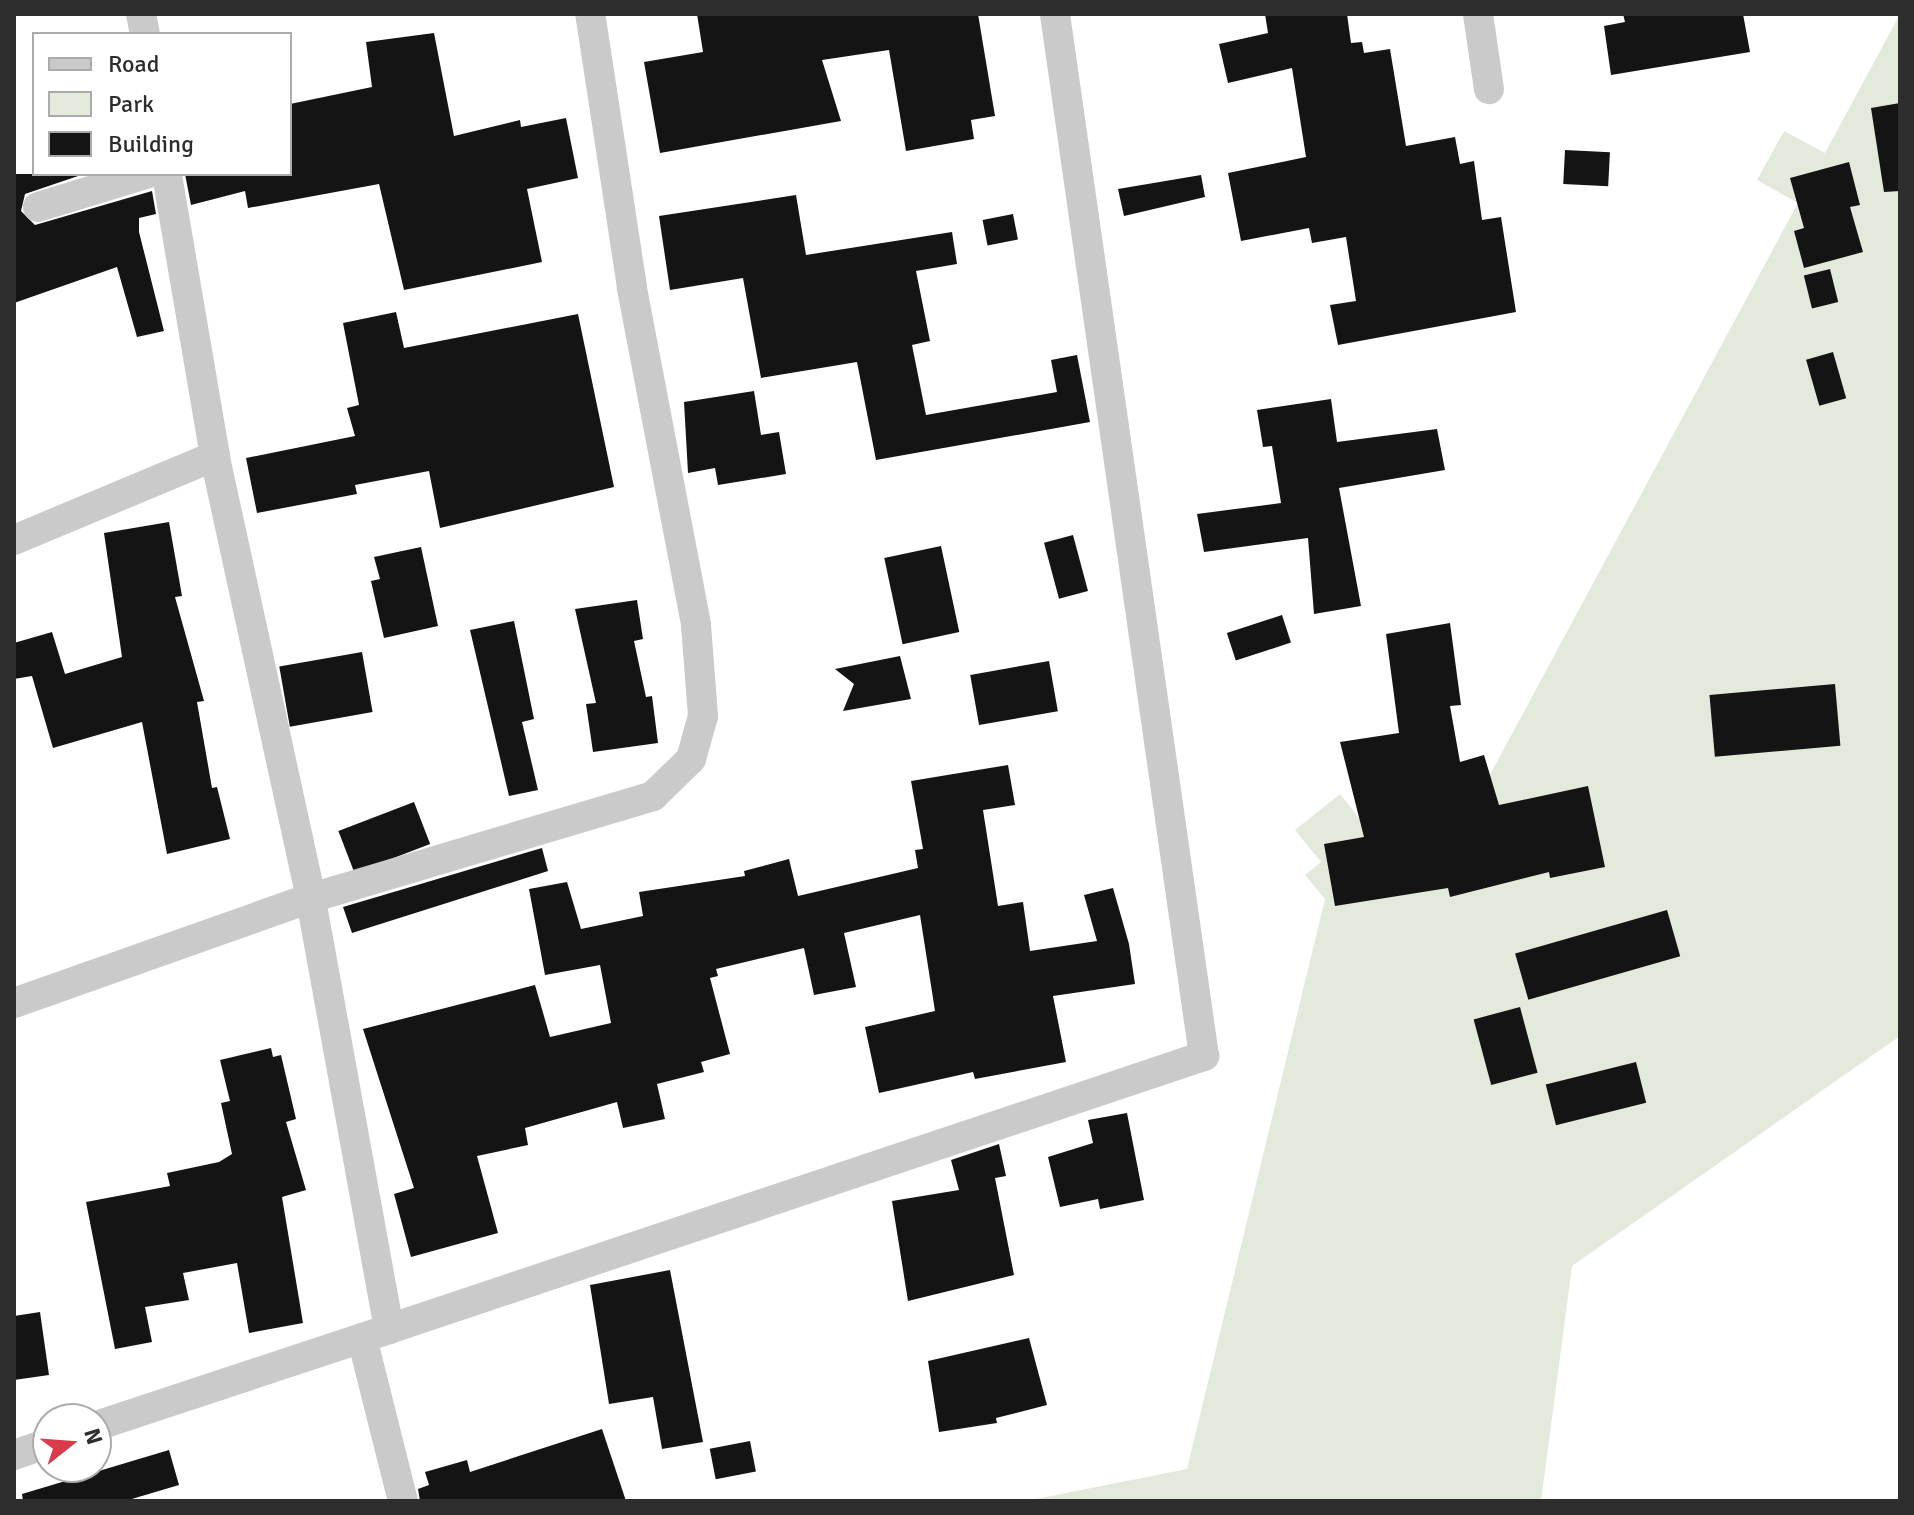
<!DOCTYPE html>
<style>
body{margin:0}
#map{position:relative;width:1914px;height:1515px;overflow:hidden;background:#fff;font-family:Signika,sans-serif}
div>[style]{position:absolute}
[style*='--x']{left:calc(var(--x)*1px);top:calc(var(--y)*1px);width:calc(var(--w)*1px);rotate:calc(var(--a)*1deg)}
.green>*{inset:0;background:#e3eadb}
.building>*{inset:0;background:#141414;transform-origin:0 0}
.street>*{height:30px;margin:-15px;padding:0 15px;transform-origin:15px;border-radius:15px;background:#cacaca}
span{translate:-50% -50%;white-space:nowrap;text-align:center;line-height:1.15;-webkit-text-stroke:8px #fff;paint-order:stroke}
.frame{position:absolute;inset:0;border:16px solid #2d2d2d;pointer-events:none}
.legend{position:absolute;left:32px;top:32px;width:260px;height:144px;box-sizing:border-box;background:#fff;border:2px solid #ababab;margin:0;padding:10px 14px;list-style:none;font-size:24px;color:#2d2d2d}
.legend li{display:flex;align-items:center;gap:16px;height:40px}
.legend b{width:40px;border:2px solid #ababab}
.north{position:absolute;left:32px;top:1403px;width:80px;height:80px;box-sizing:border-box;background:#fff;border:2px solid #ababab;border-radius:50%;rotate:73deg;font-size:22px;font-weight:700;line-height:32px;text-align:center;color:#2d2d2d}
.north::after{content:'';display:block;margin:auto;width:28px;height:36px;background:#d83b49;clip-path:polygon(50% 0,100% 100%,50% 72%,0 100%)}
</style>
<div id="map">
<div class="green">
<div style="clip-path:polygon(1900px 14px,1900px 1036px,1572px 1266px,1541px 1501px,1026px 1501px,1187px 1469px,1325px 899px,1305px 875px,1321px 862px,1295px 830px,1340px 794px,1366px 827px,1485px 784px,1798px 203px,1757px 180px,1784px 131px,1825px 153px)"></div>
</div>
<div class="building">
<div style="clip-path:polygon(697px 14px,978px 14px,995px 116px,971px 120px,974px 139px,906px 151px,889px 50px,822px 60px,841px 121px,660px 153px,644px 62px,703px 52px)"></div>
<div style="clip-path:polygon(1265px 14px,1347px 14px,1351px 43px,1362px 42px,1364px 53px,1390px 49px,1406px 146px,1455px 137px,1460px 164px,1474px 161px,1482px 220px,1501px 217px,1516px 312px,1338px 345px,1330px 305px,1356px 301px,1346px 237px,1312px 243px,1309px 228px,1241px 241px,1228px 173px,1306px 157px,1292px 68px,1228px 83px,1219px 44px,1268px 33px)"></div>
<div style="clip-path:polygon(1623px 14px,1743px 14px,1750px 52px,1611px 75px,1604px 26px,1625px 22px)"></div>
<div style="clip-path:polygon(434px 33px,454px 136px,520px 120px,521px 127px,566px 118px,578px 178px,527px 189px,542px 262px,404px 290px,379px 184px,248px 208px,245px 191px,191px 205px,185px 174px,290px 174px,290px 104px,372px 87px,366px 42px)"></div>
<div style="clip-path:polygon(1900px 103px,1900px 191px,1884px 192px,1871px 108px)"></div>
<div style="left:1565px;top:150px;width:45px;height:34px;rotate:3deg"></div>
<div style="clip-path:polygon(1849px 162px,1860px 205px,1850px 207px,1863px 252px,1804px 268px,1794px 231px,1804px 228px,1790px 178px)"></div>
<div style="clip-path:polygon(14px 174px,84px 174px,25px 194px,21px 211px,35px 225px,152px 191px,156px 214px,139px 218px,139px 232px,164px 331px,137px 337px,117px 267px,14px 303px)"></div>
<div style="clip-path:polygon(1201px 175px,1205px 197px,1124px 216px,1118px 189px)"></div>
<div style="clip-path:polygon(796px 195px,806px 255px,952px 232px,957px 264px,916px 271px,930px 341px,912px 345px,926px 415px,1057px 392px,1051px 360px,1077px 355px,1090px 422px,876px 460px,857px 362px,761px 378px,743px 278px,670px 290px,659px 216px)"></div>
<div style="left:1013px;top:214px;width:26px;height:31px;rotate:79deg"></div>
<div style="left:1830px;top:269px;width:34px;height:27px;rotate:76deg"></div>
<div style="clip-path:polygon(396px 312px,404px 348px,578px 314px,614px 487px,440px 528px,429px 471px,355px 485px,357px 494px,257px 513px,246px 458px,355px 436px,347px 408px,359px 405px,343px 323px)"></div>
<div style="left:1833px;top:352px;width:48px;height:28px;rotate:74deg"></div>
<div style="clip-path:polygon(754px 391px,761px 435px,779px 432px,786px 474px,718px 485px,715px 468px,688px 473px,684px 402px)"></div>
<div style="clip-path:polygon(1331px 399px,1337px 442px,1437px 429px,1445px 470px,1339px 488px,1361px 606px,1314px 614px,1308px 538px,1204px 552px,1197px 514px,1281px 503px,1272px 446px,1263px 447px,1257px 410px)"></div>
<div style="clip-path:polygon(169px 522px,182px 596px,175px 597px,204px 701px,197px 702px,212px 788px,217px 787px,230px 839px,167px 854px,142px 722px,53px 748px,32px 676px,14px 679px,14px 643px,52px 632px,65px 674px,122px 657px,104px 533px)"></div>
<div style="left:1073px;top:535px;width:58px;height:30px;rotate:75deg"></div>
<div style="left:941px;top:546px;width:88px;height:58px;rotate:78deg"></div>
<div style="clip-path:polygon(421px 547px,438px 626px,384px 638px,371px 581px,380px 579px,374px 557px)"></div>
<div style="clip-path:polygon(637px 600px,643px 639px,634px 641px,646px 697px,652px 696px,658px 743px,593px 752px,586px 704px,596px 703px,575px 609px)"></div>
<div style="left:1282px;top:615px;width:29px;height:58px;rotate:72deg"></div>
<div style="clip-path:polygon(514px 621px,534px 719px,522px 722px,538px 790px,509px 796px,470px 630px)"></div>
<div style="clip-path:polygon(1450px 623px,1461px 705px,1450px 706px,1460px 762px,1484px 755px,1499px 805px,1588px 786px,1605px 867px,1550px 878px,1549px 872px,1450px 897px,1448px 888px,1335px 906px,1324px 844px,1364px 837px,1340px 742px,1399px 733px,1386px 634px)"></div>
<div style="left:362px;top:652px;width:61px;height:84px;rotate:80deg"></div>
<div style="clip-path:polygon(900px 656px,911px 699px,843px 711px,854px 684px,835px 669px)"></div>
<div style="left:1049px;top:661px;width:51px;height:80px;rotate:80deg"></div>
<div style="left:1835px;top:684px;width:62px;height:126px;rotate:85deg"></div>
<div style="clip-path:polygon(1008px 765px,1015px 805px,983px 810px,998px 906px,1023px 902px,1030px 951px,1097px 941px,1084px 895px,1113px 888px,1129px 944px,1135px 984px,1053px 996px,1066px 1062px,975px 1079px,973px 1072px,879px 1093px,865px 1027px,935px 1011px,920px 915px,844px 933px,856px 987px,814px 995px,804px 948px,716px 969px,718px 976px,710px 978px,730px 1054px,701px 1062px,704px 1072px,657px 1084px,665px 1119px,623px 1128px,617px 1102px,525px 1128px,528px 1145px,477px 1156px,498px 1233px,411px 1257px,394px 1194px,414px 1188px,363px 1029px,535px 985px,550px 1037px,611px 1023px,600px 965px,545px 975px,529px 889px,567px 882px,581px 929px,643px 916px,639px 892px,745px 876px,744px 871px,789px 859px,798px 896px,918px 868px,915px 850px,923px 849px,911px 781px)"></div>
<div style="left:414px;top:802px;width:45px;height:81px;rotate:69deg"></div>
<div style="clip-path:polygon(542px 848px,548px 871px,352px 933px,343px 907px)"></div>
<div style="left:1667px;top:910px;width:48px;height:158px;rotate:74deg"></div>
<div style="left:1520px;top:1007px;width:68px;height:48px;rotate:75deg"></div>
<div style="clip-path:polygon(271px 1048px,273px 1057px,281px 1055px,296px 1119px,286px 1122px,306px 1190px,282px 1197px,303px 1323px,249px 1333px,237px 1263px,183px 1273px,189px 1300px,145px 1307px,152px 1342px,115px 1349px,86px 1202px,170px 1186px,167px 1173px,219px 1162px,232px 1154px,221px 1103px,230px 1101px,220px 1060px)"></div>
<div style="left:1636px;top:1062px;width:42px;height:93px;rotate:76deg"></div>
<div style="clip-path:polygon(1127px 1113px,1144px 1200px,1100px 1209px,1098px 1199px,1060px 1207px,1048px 1157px,1093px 1143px,1088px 1120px)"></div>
<div style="clip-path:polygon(999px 1144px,1006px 1176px,995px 1178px,1014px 1275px,908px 1301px,892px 1201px,959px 1190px,951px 1160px)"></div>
<div style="clip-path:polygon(670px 1270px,703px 1442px,662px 1449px,653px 1397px,609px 1404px,590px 1285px)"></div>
<div style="clip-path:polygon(40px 1312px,49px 1375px,14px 1380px,14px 1316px)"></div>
<div style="clip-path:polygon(1029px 1338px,1047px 1405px,996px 1418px,997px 1423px,939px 1432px,928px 1361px)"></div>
<div style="clip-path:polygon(602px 1429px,626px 1501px,420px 1501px,418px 1489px,429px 1485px,425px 1472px,467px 1460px,470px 1472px)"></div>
<div style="left:750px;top:1441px;width:31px;height:41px;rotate:79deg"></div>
<div style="clip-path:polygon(169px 1450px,179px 1485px,125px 1501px,23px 1501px,22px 1494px)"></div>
</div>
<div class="street">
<div style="--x:141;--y:14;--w:20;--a:79"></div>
<div style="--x:1478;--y:14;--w:76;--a:81.7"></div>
<div style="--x:38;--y:207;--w:113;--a:-17"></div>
<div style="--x:14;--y:540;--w:218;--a:-22.7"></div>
<div style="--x:14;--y:1003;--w:315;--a:-19.5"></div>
<div style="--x:311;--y:898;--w:357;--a:-16.6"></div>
<div style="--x:653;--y:796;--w:53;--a:-44.2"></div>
<div style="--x:691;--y:759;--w:45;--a:-74.4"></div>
<div style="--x:703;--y:716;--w:92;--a:-94.4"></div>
<div style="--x:696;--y:624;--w:343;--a:-100.8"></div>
<div style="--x:632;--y:287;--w:276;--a:-98.7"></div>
<div style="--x:389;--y:1329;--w:860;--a:-18.52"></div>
<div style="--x:1204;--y:1056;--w:1053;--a:-98.14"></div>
<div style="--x:362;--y:1338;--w:168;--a:75.9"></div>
<div style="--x:96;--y:1426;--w:309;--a:-18.3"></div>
<div style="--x:389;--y:1329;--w:438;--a:-100.3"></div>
<div style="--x:311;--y:898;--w:452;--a:-102.3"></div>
<div style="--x:215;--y:456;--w:286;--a:-99.7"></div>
<div style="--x:14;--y:1455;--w:36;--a:-19"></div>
</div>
<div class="frame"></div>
<ul class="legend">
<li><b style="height:10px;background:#cacaca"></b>Road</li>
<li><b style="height:22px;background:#e3eadb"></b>Park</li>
<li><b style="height:22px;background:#141414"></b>Building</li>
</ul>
<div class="north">N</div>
</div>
